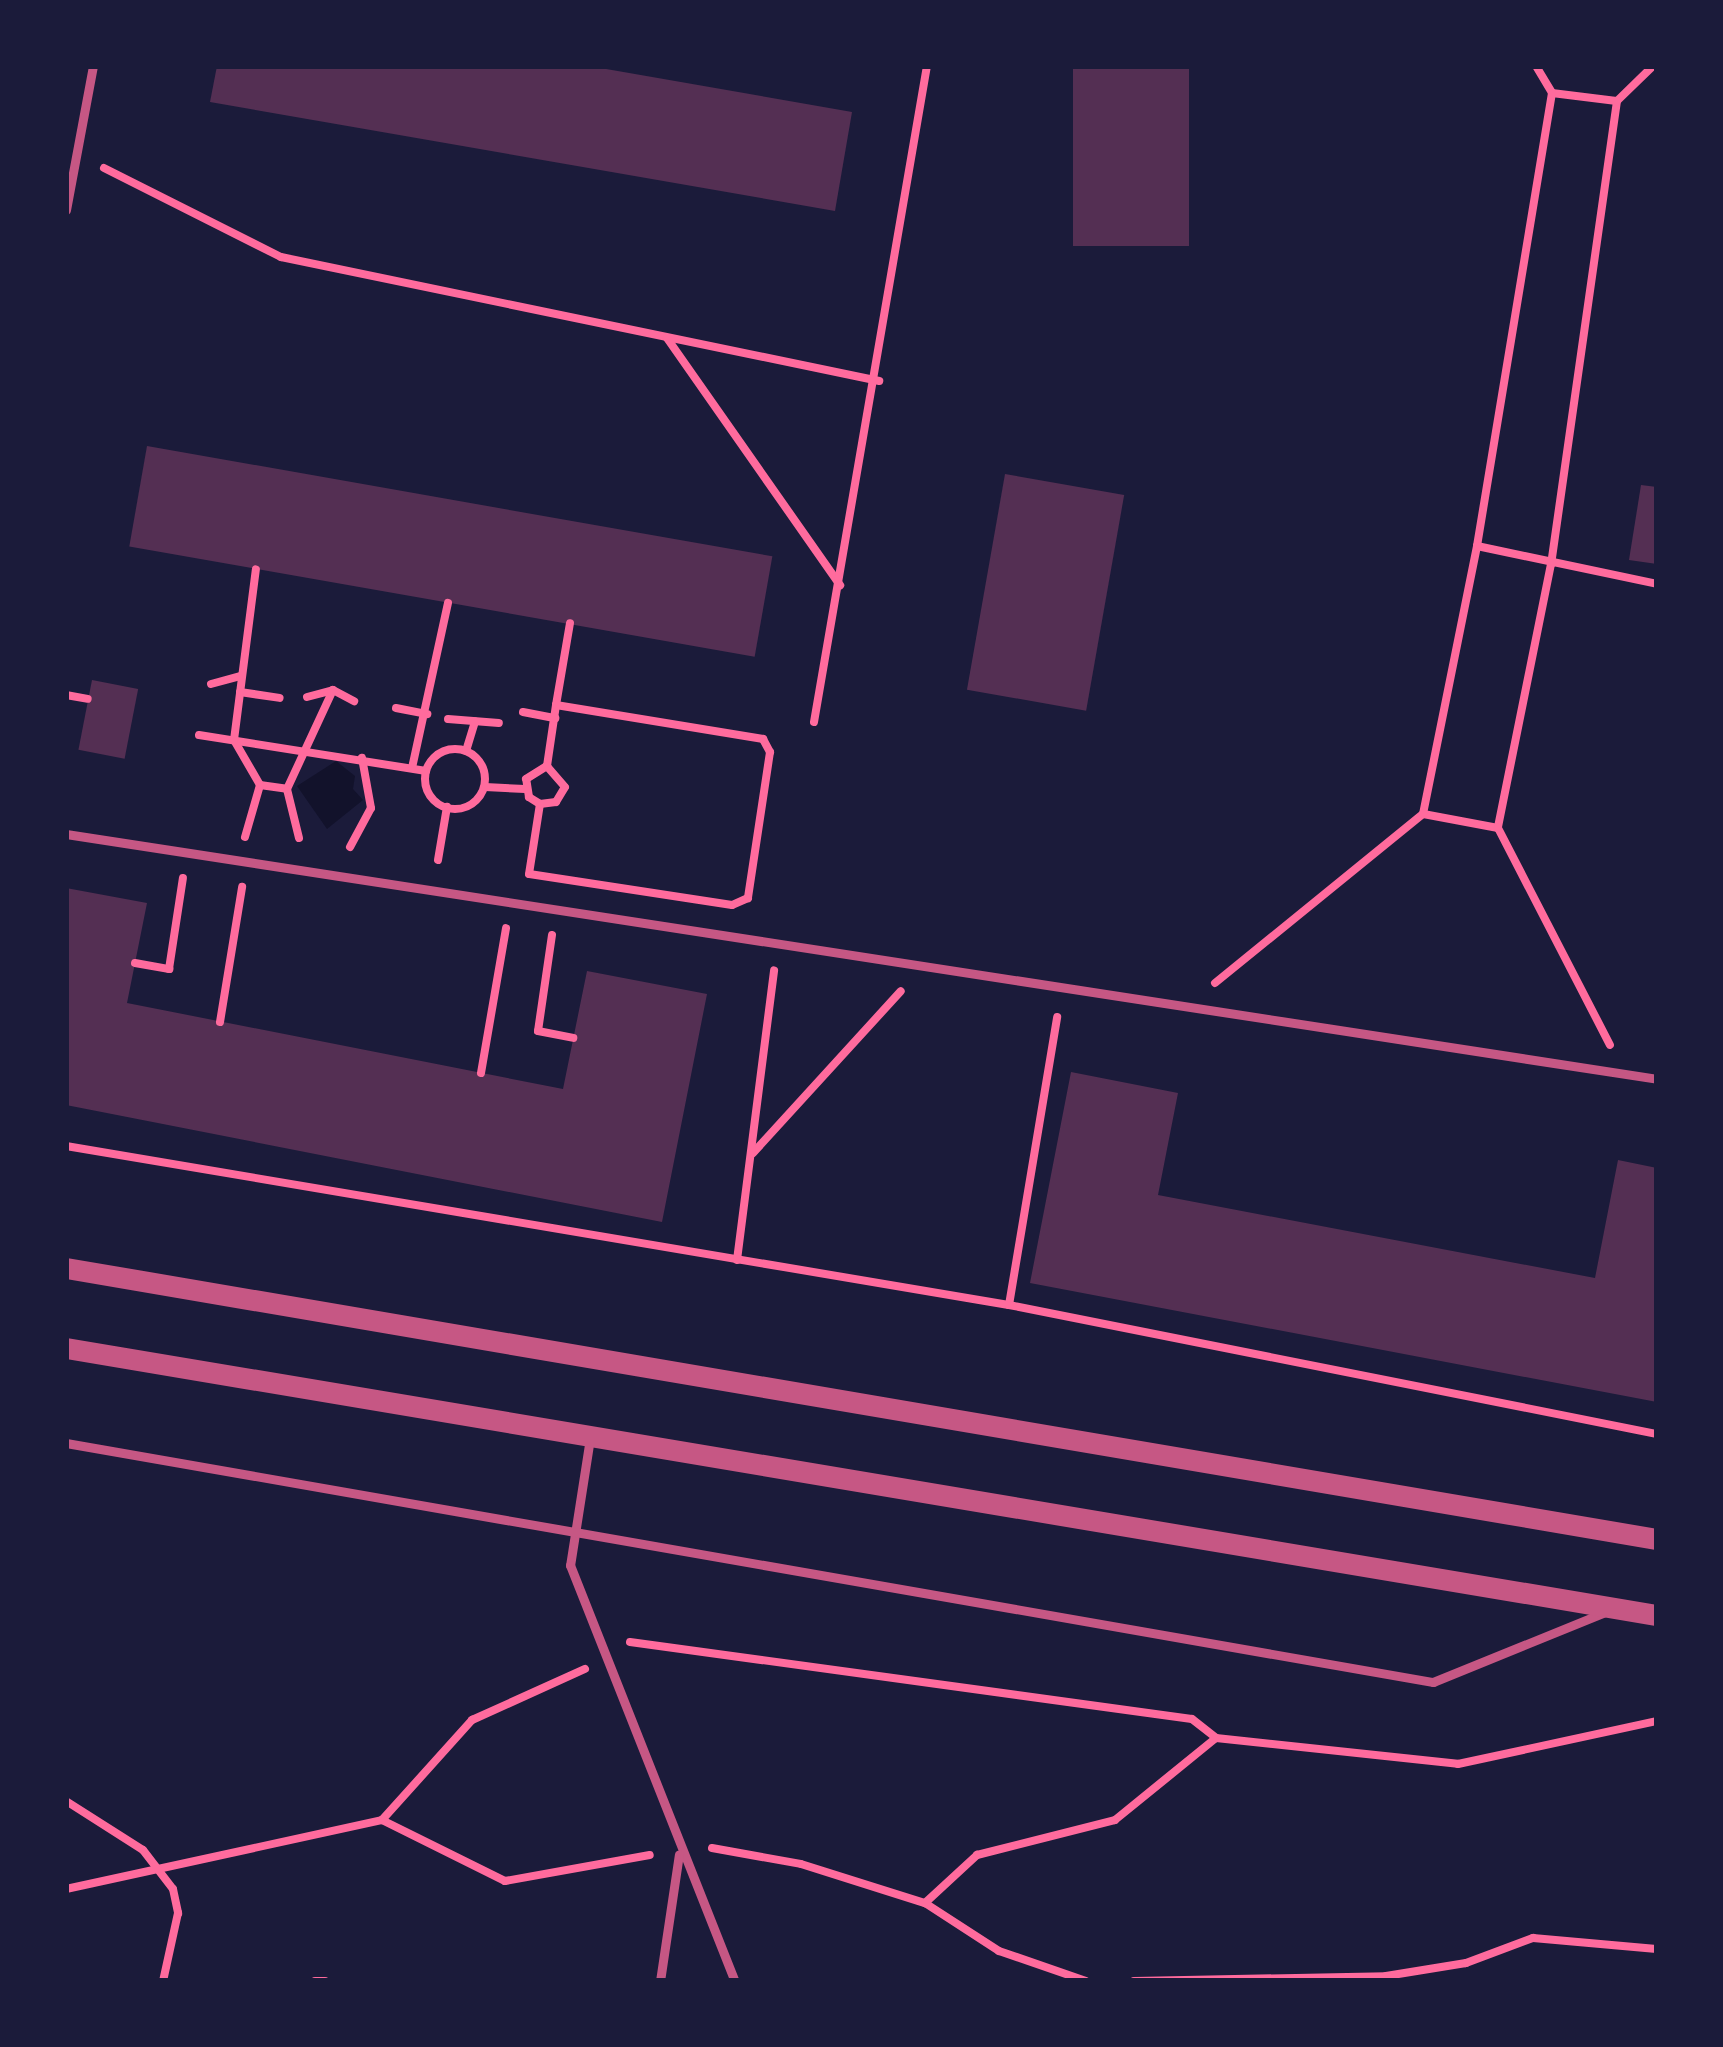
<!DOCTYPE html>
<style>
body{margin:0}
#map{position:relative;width:1723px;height:2047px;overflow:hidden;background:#1b1b3a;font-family:"IBM Plex Sans",sans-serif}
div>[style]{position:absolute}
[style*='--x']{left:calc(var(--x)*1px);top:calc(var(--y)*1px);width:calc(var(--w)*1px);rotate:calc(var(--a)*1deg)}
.water>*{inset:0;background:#12122b}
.building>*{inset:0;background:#542f53;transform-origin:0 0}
.path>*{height:8px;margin:-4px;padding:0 4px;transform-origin:4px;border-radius:4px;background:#ff6b9d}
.path>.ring{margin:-4px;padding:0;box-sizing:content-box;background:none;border:8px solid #ff6b9d;border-radius:50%}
.service>*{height:9px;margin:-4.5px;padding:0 4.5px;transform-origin:4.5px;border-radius:4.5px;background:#c65784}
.tertiary>*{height:21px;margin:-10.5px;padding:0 10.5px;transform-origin:10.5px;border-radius:10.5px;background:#c65784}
span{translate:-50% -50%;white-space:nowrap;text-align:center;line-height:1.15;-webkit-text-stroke:10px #1b1b3a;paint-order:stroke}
.frame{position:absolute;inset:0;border:69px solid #1b1b3a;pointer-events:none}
</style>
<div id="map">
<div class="water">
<div style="clip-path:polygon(336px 761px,355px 776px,353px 789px,363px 800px,327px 829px,297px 786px)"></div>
</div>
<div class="building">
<div style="clip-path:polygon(217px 66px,589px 66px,852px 112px,835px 211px,210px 102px)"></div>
<div style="left:1073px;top:66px;width:116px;height:180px"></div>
<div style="left:147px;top:446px;width:635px;height:102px;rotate:10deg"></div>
<div style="left:1005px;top:474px;width:121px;height:219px;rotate:10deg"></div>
<div style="clip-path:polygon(1641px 485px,1657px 487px,1657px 564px,1629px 560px)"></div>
<div style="left:92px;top:680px;width:47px;height:71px;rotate:11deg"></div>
<div style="clip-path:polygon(66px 888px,147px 903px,127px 1003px,563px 1089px,587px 971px,707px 994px,662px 1222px,66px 1105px)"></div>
<div style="clip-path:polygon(1071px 1072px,1178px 1093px,1158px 1195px,1595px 1278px,1618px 1160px,1657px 1168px,1657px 1402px,1030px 1283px)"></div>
</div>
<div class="path">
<div style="--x:1536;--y:66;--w:31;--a:59"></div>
<div style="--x:1552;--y:93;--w:65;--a:7"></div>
<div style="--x:1617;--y:101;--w:468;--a:98.1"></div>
<div style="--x:1551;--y:564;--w:269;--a:101.4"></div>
<div style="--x:1498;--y:828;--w:76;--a:-169.4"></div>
<div style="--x:1423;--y:814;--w:273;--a:-78.6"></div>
<div style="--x:1477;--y:546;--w:459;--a:-80.6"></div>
<div style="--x:1617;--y:101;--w:50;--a:-44.2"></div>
<div style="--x:104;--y:168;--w:198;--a:26.7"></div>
<div style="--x:281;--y:257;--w:611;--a:11.71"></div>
<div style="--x:667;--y:338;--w:302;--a:55"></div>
<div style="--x:1477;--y:546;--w:184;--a:11.9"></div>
<div style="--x:211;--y:684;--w:31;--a:-15"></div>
<div style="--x:240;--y:692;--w:40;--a:8.5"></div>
<div style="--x:66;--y:695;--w:22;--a:10"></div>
<div style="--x:307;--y:697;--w:27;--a:-15"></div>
<div style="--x:333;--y:690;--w:24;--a:28"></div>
<div style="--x:556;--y:705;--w:210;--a:9.3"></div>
<div style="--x:763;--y:739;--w:15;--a:62"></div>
<div style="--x:770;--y:752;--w:148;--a:98.6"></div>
<div style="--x:748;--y:898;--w:17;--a:156"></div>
<div style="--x:732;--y:905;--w:205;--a:-171.3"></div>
<div style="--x:529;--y:874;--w:71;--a:-81.1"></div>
<div style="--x:540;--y:804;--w:16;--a:-7"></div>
<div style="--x:556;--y:802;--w:17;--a:-59"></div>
<div style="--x:565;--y:787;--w:28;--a:-131"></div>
<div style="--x:547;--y:766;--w:62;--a:-81.6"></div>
<div style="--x:556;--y:705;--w:83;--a:-80.3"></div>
<div style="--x:396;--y:708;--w:32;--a:11"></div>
<div style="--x:523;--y:712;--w:33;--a:11"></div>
<div style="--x:448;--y:719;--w:51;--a:4.5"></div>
<div style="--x:814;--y:722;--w:666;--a:-80.23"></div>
<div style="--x:199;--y:735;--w:230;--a:9"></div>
<div class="ring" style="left:425px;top:749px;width:52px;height:52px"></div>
<div style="--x:466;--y:751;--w:31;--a:-73"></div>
<div style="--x:412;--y:768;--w:169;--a:-77.7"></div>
<div style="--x:260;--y:785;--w:27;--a:8"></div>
<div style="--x:485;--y:787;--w:40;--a:2.9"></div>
<div style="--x:540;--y:804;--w:13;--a:-148"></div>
<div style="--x:529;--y:797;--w:18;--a:-99"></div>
<div style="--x:526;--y:779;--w:25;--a:-32"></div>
<div style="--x:1498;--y:828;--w:244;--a:62.7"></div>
<div style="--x:245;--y:837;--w:54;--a:-73.9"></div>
<div style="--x:260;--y:785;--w:52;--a:-120"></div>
<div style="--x:234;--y:740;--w:172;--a:-82.7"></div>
<div style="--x:299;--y:838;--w:50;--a:-103.8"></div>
<div style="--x:287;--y:789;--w:109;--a:-65.1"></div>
<div style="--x:350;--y:847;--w:44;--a:-61.7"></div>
<div style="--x:371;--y:808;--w:51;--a:-100.2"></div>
<div style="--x:438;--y:860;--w:54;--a:-80.4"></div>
<div style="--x:552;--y:935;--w:97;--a:98.3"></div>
<div style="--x:538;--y:1031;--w:36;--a:11"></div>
<div style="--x:135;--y:963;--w:35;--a:10"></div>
<div style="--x:169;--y:969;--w:92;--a:-81.3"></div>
<div style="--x:1215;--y:983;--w:268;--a:-39.1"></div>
<div style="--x:220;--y:1022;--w:137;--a:-80.7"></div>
<div style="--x:481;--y:1073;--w:147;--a:-80.2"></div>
<div style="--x:66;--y:1146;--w:956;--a:9.57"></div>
<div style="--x:1009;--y:1305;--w:661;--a:11.26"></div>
<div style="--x:753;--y:1153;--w:219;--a:-47.6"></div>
<div style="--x:737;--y:1260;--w:292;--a:-82.7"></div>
<div style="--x:1009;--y:1305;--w:292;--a:-80.5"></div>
<div style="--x:630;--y:1642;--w:567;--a:7.8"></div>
<div style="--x:1192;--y:1719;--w:31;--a:38"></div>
<div style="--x:66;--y:1801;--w:91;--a:32.5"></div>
<div style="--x:143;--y:1850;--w:49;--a:52.4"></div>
<div style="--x:173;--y:1889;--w:25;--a:78"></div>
<div style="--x:178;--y:1913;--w:70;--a:102.4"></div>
<div style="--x:382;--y:1820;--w:135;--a:-48"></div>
<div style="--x:472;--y:1720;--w:124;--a:-24.3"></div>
<div style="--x:712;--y:1848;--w:90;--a:10.2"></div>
<div style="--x:801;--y:1864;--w:130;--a:17.5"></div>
<div style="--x:925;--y:1903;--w:88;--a:33"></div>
<div style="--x:999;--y:1951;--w:92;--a:19"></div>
<div style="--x:66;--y:1889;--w:323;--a:-12.3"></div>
<div style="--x:382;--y:1820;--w:137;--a:26.4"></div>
<div style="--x:505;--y:1881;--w:147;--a:-10.2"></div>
<div style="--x:925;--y:1903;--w:71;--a:-42.7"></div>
<div style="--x:977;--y:1855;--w:142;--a:-14.2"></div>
<div style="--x:1115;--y:1820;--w:130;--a:-39.1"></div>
<div style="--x:1216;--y:1738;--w:243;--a:6.1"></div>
<div style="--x:1458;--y:1764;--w:204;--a:-12.2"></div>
<div style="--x:315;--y:1981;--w:10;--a:0"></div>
<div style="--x:1134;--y:1981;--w:252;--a:-1.1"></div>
<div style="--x:1386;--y:1976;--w:81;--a:-9.2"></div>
<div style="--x:1466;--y:1963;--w:72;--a:-20.5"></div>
<div style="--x:1533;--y:1938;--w:124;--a:5.1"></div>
</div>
<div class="service">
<div style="--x:66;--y:210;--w:147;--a:-79.4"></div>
<div style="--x:66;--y:834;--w:1610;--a:8.75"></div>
<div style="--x:590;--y:1438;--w:129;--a:98.9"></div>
<div style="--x:570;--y:1565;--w:448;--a:68.4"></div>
<div style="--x:66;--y:1443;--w:1388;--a:9.92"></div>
<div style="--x:1433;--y:1682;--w:189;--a:-22.1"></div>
<div style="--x:660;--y:1981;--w:128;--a:-81.5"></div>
</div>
<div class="tertiary">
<div style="--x:66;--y:1268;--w:1614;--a:9.67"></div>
<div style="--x:66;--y:1348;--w:1613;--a:9.53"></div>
</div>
<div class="frame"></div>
</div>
